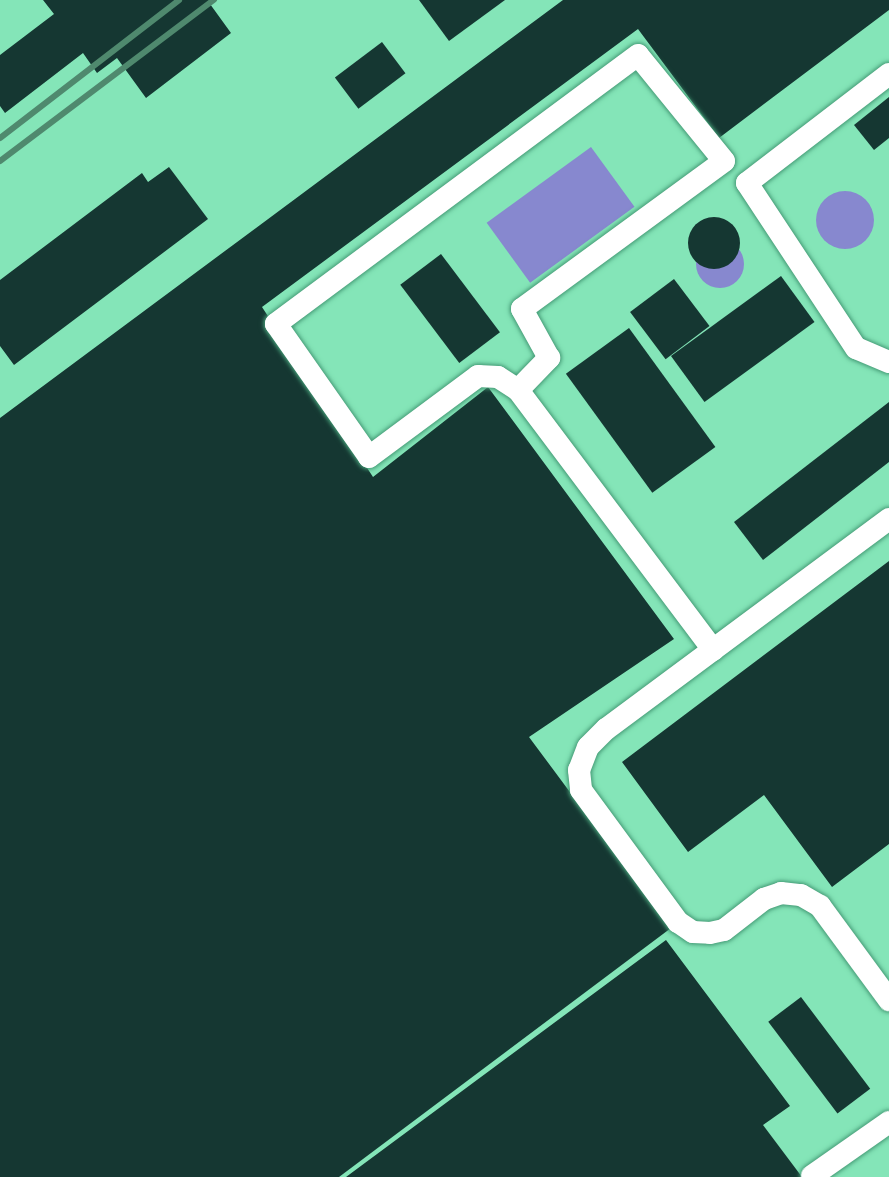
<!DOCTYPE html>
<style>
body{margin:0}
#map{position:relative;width:889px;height:1177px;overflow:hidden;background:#97edc4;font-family:Barlow,sans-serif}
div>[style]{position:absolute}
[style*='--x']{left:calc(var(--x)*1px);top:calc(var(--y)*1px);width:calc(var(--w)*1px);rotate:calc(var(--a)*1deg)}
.built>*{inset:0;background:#84e5b8;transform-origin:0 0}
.water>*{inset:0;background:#8788cf;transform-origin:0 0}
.round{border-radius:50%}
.building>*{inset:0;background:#153732;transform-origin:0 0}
.roads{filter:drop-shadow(0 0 2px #459b76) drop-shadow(0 0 2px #459b76)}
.minor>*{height:22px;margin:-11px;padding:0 11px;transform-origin:11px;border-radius:11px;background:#fff}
.rail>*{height:6px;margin:-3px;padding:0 3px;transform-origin:3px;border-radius:3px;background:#4f896e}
span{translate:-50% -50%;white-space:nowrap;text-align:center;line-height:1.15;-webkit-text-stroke:8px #edfdf4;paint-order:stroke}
</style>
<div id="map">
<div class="built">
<div style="left:0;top:0;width:889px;height:1177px"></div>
</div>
<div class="water">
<div style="left:591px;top:147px;width:74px;height:129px;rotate:54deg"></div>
<div class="round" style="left:816px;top:191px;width:58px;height:58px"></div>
<div class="round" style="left:696px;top:240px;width:48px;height:48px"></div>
</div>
<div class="building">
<div style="clip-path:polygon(43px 0,215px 0,210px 4px,231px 33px,146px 98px,117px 58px,97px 73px,83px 53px,5px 113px,0 106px,0 55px,54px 14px)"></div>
<div style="clip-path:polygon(419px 0,505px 0,449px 41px)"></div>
<div style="clip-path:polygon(563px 0,889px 0,889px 10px,719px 138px,638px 29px,262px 307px,373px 477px,488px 387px,674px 639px,529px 737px,671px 928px,339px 1177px,0 1177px,0 418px)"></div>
<div style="left:382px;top:42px;width:39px;height:59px;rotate:53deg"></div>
<div style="clip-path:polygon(889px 97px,889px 138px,874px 150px,854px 125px)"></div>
<div style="clip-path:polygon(169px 167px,208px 219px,14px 365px,0 346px,0 280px,142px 173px,148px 182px)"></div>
<div class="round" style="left:688px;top:217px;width:52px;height:52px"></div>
<div style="left:441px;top:254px;width:98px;height:51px;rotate:53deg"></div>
<div style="left:781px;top:276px;width:57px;height:136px;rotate:54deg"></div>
<div style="left:674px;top:279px;width:59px;height:55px;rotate:53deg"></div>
<div style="left:629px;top:328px;width:147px;height:78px;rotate:54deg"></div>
<div style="clip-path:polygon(889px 402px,889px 462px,763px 560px,734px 522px)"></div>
<div style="clip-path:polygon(889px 561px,889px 844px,832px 887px,764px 795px,688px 852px,622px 762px)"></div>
<div style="clip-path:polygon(666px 940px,790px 1106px,763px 1125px,802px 1177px,346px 1177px)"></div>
<div style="left:801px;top:997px;width:115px;height:41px;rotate:53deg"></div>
</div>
<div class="roads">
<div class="minor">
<div style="--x:889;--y:74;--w:179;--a:142.5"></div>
<div style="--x:747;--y:183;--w:198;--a:56.6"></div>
<div style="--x:856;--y:348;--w:36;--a:23"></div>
<div style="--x:518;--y:390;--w:45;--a:-45.9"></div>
<div style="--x:549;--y:358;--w:56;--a:-118.9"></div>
<div style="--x:522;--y:309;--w:250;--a:-36.2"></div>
<div style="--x:724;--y:161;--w:136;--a:-129.1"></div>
<div style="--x:638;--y:55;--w:451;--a:143.4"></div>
<div style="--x:276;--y:324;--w:162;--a:55"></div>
<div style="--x:369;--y:457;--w:136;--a:-36.6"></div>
<div style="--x:478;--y:376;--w:20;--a:3"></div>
<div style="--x:498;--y:377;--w:24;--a:33"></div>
<div style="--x:518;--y:390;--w:325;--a:53.1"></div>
<div style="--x:889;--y:519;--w:352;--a:143.4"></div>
<div style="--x:606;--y:729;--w:25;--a:135"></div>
<div style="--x:588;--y:747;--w:25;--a:111"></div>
<div style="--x:579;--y:770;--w:20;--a:84"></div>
<div style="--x:581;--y:790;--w:164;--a:53.7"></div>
<div style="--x:678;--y:922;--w:18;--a:34"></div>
<div style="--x:693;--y:932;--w:17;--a:3"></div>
<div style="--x:710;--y:933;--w:14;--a:-12"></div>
<div style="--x:724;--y:930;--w:51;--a:-37.8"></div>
<div style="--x:764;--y:899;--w:18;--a:-19"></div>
<div style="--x:781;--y:893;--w:20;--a:6"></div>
<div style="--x:801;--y:895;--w:22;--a:30"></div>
<div style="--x:820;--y:906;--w:117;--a:53.7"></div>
<div style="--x:812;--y:1176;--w:94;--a:-35"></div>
</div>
</div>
<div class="rail">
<div style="--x:0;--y:138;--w:226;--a:-37.6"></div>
<div style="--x:0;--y:161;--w:268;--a:-37"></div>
</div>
</div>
